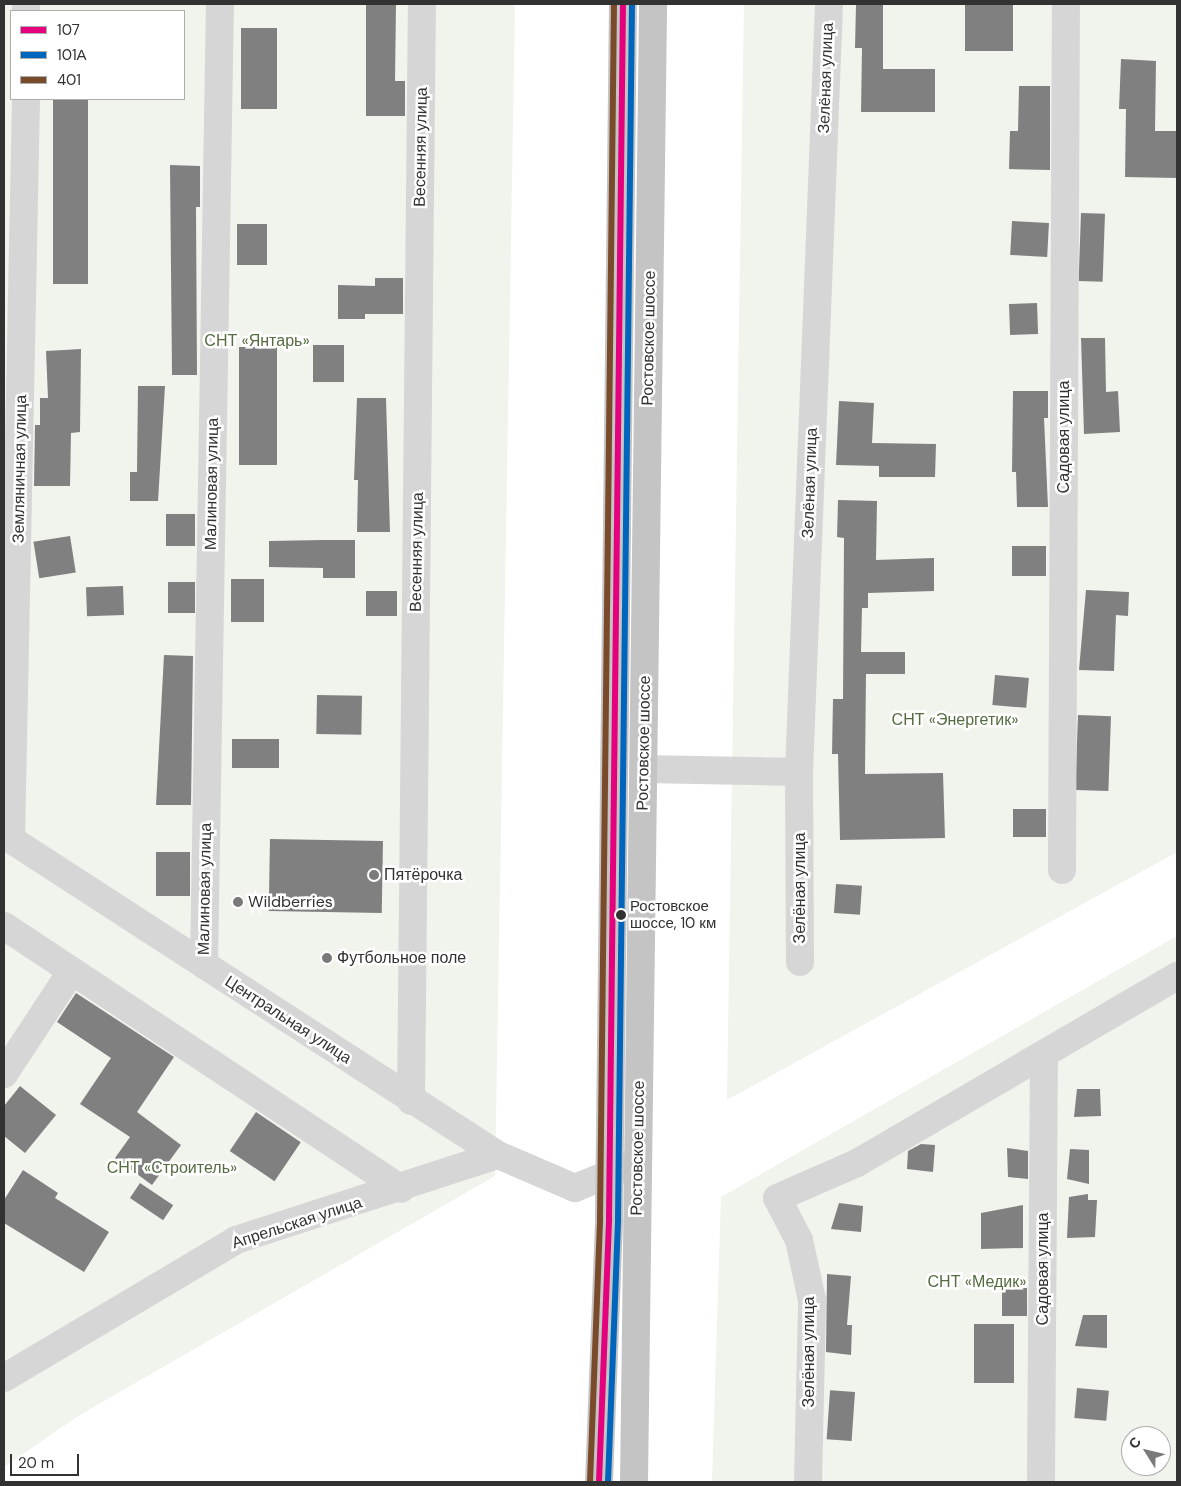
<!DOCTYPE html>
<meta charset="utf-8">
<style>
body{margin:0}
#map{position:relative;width:1181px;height:1486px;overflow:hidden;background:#fff;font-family:"DM Sans",sans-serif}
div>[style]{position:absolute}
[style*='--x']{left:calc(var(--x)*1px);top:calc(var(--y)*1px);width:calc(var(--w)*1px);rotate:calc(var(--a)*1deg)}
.green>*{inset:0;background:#f1f3ed}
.building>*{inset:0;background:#808080;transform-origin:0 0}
.minor>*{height:28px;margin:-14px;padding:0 14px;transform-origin:14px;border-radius:14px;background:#d6d6d6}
.highway>*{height:28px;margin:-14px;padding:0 14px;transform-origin:14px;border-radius:14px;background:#c4c4c4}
.bus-1>*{height:6px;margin:-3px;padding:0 3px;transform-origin:3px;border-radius:3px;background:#e5007d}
.bus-2>*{height:6px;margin:-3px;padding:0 3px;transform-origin:3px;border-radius:3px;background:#0065bd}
.bus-3>*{height:6px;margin:-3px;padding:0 3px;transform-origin:3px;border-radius:3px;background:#7a4b2a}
.dots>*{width:14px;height:14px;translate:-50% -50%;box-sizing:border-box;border:2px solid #fff;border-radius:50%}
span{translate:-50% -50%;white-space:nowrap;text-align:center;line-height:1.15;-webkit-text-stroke:5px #fff;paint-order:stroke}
.bus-label{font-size:15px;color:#323232}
.left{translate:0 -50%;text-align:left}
.street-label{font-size:16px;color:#323232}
.park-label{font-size:16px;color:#556c41}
.poi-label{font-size:16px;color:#323232}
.frame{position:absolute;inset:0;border:5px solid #323232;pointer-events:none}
.legend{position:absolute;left:10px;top:10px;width:175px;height:90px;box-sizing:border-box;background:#fff;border:1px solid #adadad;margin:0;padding:6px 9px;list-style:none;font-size:15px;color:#323232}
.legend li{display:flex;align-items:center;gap:10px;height:25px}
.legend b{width:25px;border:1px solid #adadad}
.north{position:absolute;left:1121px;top:1426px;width:50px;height:50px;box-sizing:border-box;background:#fff;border:1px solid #adadad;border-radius:50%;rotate:306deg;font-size:14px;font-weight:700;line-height:20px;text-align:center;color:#323232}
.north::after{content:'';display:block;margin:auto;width:18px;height:22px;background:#7a7a7a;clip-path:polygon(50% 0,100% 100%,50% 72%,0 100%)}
.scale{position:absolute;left:10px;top:1454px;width:69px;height:22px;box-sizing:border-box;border:2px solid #323232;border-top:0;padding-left:6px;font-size:15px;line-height:18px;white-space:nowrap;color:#323232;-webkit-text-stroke:4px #fff;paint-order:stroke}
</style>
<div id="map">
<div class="green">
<div style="clip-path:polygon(evenodd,4px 4px,515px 4px,495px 1176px,78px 1416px,4px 1467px,4px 4px,11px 11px,184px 11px,184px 99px,11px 99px,11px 11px)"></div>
<div style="clip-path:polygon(744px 4px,1177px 4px,1177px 852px,727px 1100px)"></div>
<div style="clip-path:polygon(evenodd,1177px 936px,1177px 1482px,712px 1482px,721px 1197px,1177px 936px,1131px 1436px,1161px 1436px,1161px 1466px,1131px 1466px,1131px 1436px)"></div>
</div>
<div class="building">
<div style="clip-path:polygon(366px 4px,396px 4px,395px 81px,405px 81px,405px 116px,366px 116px)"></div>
<div style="clip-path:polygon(856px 4px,883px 4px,883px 69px,935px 69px,935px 112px,861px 112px,862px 48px,855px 48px)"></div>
<div style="left:965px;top:4px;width:48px;height:47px"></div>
<div style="left:241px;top:28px;width:36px;height:81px"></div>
<div style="clip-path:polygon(1121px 59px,1156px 61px,1155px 131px,1177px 131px,1177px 178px,1125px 177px,1126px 109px,1119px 109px)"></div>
<div style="clip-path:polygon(1019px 86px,1050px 86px,1050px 170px,1009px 169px,1010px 131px,1018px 131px)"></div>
<div style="left:53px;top:99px;width:35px;height:185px"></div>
<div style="clip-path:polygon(170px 165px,200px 166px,200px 207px,196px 207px,197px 375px,172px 375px)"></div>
<div style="left:1081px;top:213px;width:24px;height:68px;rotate:2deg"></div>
<div style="left:1012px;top:221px;width:37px;height:34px;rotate:3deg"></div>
<div style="left:237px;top:224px;width:30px;height:41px"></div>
<div style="clip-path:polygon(375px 278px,403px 278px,403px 314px,365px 314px,365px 319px,338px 319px,338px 285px,375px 286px)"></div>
<div style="left:1037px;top:303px;width:31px;height:28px;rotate:88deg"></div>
<div style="clip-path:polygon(1081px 338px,1105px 338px,1106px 392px,1118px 391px,1120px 432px,1084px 434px)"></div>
<div style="left:313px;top:345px;width:31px;height:37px"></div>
<div style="left:239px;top:347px;width:38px;height:118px"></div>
<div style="clip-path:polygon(81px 349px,80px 432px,71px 433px,70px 486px,34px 486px,35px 425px,40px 425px,40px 398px,48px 398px,46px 351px)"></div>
<div style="clip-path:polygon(138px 386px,165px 386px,158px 501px,130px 501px,130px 472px,137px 472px)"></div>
<div style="clip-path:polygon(1013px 391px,1048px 391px,1048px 418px,1044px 418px,1048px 507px,1017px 507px,1016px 472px,1012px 472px)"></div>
<div style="clip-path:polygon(357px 398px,386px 398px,390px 532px,357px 532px,358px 480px,354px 480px)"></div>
<div style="clip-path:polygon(839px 401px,874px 403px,872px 443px,936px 444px,935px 477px,879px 477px,879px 466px,836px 465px)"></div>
<div style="clip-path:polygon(838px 500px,877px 501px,876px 560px,934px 558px,934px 591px,868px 593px,868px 608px,862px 608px,861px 652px,905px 652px,905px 674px,866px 674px,865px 774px,943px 773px,945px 838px,840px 840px,838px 754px,832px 754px,833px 699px,843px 699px,844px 538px,837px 537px)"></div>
<div style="left:166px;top:514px;width:29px;height:32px"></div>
<div style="left:70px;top:536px;width:37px;height:37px;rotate:81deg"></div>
<div style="clip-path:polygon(323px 540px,355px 540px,355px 578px,323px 578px,323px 568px,269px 567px,269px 541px)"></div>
<div style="left:1012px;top:546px;width:34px;height:30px"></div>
<div style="left:231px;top:579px;width:33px;height:43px"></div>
<div style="left:168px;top:582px;width:27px;height:31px"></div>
<div style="left:123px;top:586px;width:29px;height:37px;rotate:88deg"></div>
<div style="clip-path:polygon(1086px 590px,1129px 592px,1128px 616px,1116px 615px,1114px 671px,1079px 670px)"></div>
<div style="left:366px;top:591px;width:31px;height:25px"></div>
<div style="clip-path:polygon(164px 655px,193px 656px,191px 805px,156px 805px)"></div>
<div style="left:995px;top:675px;width:34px;height:30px;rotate:5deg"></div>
<div style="left:317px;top:695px;width:45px;height:39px;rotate:1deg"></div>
<div style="left:1078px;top:715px;width:33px;height:75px;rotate:2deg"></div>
<div style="left:232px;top:739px;width:47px;height:29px"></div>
<div style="left:1013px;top:809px;width:33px;height:28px"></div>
<div style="left:270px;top:839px;width:113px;height:72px;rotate:1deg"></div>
<div style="left:156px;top:852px;width:34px;height:44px"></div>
<div style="left:836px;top:884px;width:26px;height:29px;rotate:4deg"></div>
<div style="clip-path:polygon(76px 993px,174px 1057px,137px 1112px,181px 1145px,152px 1185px,115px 1158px,130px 1137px,80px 1104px,111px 1058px,57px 1022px)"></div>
<div style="clip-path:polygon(20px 1086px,56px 1115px,25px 1153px,4px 1136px,4px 1106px)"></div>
<div style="clip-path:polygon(1077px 1089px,1100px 1089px,1101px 1116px,1074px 1117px)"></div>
<div style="left:256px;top:1112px;width:54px;height:47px;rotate:34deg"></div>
<div style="clip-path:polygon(921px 1144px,935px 1145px,933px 1172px,907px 1169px,908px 1151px)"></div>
<div style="clip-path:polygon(1007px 1148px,1028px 1151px,1028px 1179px,1008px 1177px)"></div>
<div style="clip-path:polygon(1070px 1149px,1089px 1150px,1089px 1184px,1067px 1179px)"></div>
<div style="clip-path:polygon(23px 1170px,58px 1193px,55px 1198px,109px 1232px,84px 1272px,4px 1223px,4px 1200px)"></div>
<div style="left:140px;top:1183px;width:40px;height:18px;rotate:34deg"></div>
<div style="clip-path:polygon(1088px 1194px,1088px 1200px,1097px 1200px,1095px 1237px,1067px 1238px,1069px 1197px)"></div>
<div style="clip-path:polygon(839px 1203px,863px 1206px,861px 1232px,831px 1229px)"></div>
<div style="clip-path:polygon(1023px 1205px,1023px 1248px,981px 1249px,981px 1213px)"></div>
<div style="clip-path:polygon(827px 1274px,851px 1276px,847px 1325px,852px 1325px,851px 1355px,826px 1352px)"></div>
<div style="left:1027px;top:1288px;width:28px;height:25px;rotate:90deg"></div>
<div style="clip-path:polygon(1083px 1315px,1107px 1315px,1107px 1348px,1075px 1346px)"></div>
<div style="left:974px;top:1324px;width:40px;height:59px"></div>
<div style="left:1077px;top:1388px;width:32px;height:30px;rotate:5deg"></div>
<div style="left:855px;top:1392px;width:49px;height:25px;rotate:94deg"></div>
</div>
<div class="minor">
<div style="--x:26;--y:4;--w:7;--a:90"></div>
<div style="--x:644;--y:769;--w:155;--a:1.1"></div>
<div style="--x:4;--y:835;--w:589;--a:32.93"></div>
<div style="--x:498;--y:1155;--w:84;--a:23.2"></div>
<div style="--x:575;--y:1188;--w:58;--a:-22.2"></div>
<div style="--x:11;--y:840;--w:741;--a:-88.84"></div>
<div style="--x:1062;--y:870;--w:866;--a:-89.74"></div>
<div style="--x:4;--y:926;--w:476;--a:33.5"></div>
<div style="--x:800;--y:962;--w:190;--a:-90.3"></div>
<div style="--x:799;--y:772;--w:769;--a:-87.76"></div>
<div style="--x:204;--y:965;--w:961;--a:-89.05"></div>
<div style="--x:4;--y:1074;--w:122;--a:-56.7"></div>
<div style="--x:411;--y:1101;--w:1097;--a:-89.43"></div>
<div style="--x:4;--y:1378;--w:270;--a:-30.7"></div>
<div style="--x:236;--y:1240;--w:275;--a:-18"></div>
<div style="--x:808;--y:1482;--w:182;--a:-88.7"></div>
<div style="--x:812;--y:1300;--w:61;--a:-102.2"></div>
<div style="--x:799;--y:1240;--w:47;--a:-117.6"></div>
<div style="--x:777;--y:1198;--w:87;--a:-23.6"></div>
<div style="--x:857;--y:1163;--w:371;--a:-30.3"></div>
<div style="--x:1041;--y:1482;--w:426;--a:-89.6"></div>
</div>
<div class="highway">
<div style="--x:599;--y:1482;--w:264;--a:-87.8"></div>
<div style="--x:609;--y:1218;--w:1214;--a:-89.34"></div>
<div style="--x:634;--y:1482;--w:1478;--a:-89.26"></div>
</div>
<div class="bus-1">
<div style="--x:599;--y:1482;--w:264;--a:-87.8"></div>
<div style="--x:609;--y:1218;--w:1214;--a:-89.34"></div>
</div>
<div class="bus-2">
<div style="--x:608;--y:1482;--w:264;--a:-87.8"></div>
<div style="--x:618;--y:1218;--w:1214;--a:-89.34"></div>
</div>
<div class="bus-3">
<div style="--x:590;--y:1482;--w:264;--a:-87.8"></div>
<div style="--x:600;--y:1218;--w:1214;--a:-89.34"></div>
</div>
<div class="dots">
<div style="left:374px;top:875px;background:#7a7a7a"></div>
<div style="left:238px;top:902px;background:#7a7a7a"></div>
<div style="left:621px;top:915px;background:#323232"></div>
<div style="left:327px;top:958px;background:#7a7a7a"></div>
</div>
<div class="bus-label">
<span class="left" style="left:630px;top:915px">Ростовское<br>шоссе, 10 км</span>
</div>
<div class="street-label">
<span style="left:826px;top:78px;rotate:-88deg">Зелёная улица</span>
<span style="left:421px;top:147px;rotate:-89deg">Весенняя улица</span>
<span style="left:649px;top:338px;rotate:-89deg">Ростовское шоссе</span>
<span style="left:1064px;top:437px;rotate:-90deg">Садовая улица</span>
<span style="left:20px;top:469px;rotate:-89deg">Земляничная улица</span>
<span style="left:810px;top:483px;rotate:-88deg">Зелёная улица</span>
<span style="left:212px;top:484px;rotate:-89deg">Малиновая улица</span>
<span style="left:417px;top:552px;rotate:-89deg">Весенняя улица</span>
<span style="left:644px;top:743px;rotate:-89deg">Ростовское шоссе</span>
<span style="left:800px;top:888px;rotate:-90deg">Зелёная улица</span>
<span style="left:205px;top:889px;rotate:-89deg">Малиновая улица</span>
<span style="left:288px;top:1020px;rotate:33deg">Центральная улица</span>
<span style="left:638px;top:1148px;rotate:-89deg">Ростовское шоссе</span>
<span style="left:297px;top:1223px;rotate:-18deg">Апрельская улица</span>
<span style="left:1043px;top:1269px;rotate:-90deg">Садовая улица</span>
<span style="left:809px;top:1352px;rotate:-90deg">Зелёная улица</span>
</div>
<div class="park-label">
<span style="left:257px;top:341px">СНТ «Янтарь»</span>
<span style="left:955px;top:720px">СНТ «Энергетик»</span>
<span style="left:172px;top:1168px">СНТ «Строитель»</span>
<span style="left:977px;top:1282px">СНТ «Медик»</span>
</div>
<div class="poi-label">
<span class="left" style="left:384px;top:875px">Пятёрочка</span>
<span class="left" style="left:248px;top:902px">Wildberries</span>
<span class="left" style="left:337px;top:958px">Футбольное поле</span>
</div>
<div class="frame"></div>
<ul class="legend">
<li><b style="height:6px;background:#e5007d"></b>107</li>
<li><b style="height:6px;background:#0065bd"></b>101А</li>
<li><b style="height:6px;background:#7a4b2a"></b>401</li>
</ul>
<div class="north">С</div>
<div class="scale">20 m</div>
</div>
